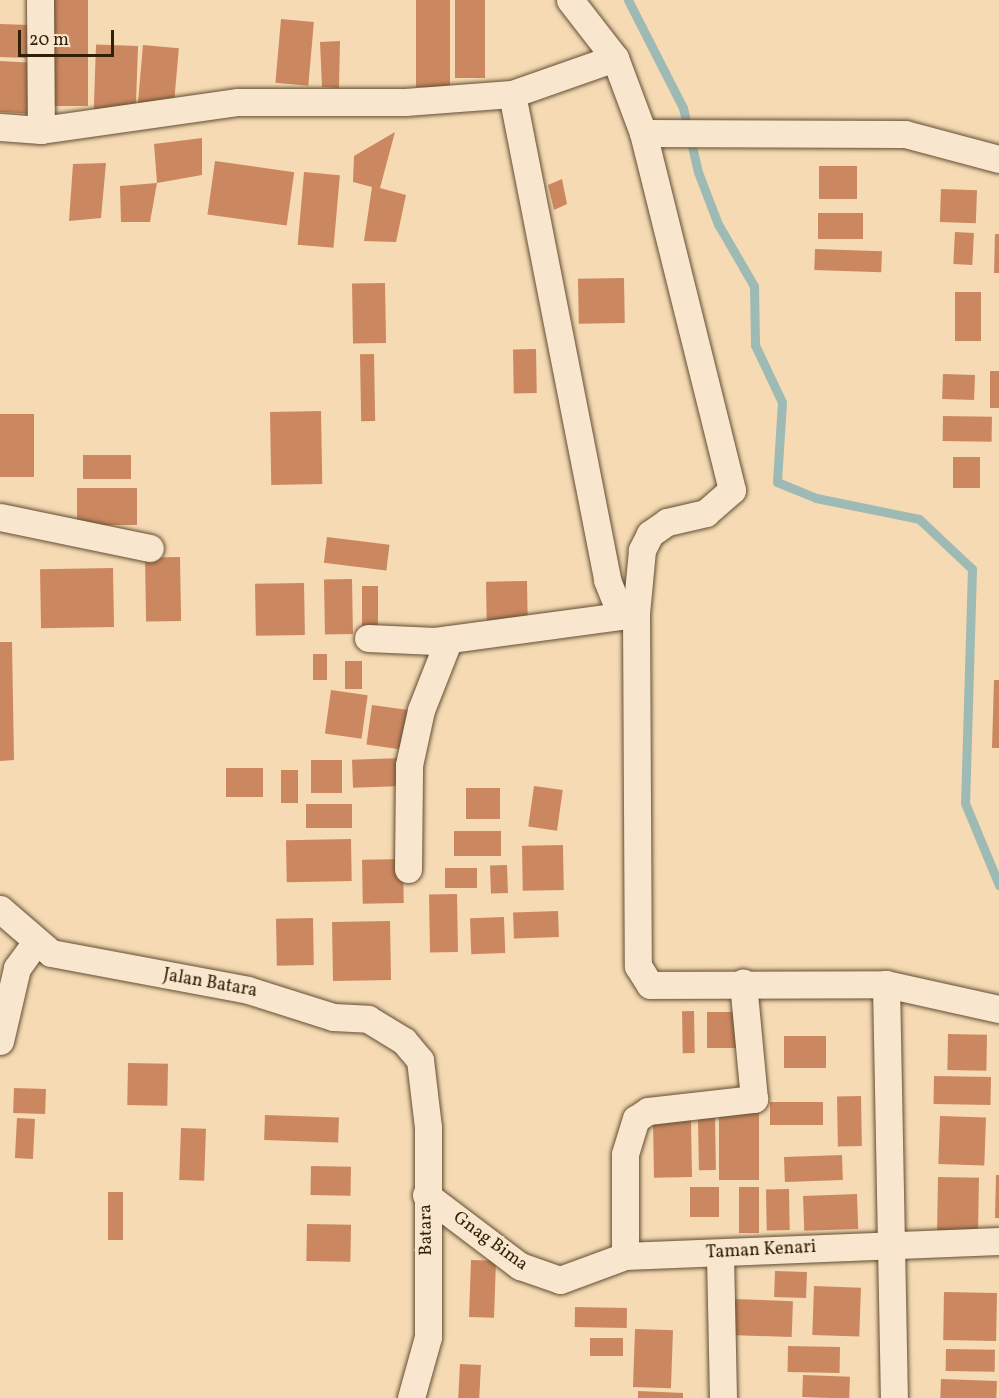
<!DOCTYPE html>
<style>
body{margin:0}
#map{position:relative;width:999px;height:1398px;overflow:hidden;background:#f5dab4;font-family:Vollkorn,serif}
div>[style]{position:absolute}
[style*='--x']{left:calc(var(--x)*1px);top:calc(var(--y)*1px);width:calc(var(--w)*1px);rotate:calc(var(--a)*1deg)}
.stream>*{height:9px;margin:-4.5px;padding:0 4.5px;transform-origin:4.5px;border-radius:4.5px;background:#9dbab4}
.building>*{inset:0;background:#cb8860;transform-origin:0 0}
.roads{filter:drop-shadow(0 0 2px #624e32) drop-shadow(0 0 2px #624e32)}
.street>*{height:27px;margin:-13.5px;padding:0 13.5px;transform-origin:13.5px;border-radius:13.5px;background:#f8e7ce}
span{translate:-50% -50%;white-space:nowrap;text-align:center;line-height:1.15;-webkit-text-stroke:4.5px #f8e7ce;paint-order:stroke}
.street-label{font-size:18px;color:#311f06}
.scale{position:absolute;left:18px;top:30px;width:96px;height:27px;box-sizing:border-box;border:3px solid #311f06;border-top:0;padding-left:8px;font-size:18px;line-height:21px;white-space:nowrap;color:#311f06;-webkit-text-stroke:4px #f8e7ce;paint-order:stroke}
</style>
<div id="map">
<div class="stream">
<div style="--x:628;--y:0;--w:121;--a:63"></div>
<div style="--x:683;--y:108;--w:66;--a:76.8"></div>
<div style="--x:698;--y:172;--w:56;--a:69"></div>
<div style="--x:718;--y:224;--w:72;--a:59.9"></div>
<div style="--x:754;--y:286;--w:59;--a:89"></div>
<div style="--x:755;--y:345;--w:63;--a:64.7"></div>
<div style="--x:782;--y:402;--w:80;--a:93.6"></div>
<div style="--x:777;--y:482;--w:42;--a:22.3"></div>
<div style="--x:816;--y:498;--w:105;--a:11.5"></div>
<div style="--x:919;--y:519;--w:73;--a:43.3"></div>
<div style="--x:972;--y:569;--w:234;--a:91.7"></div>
<div style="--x:965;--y:803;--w:89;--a:67.5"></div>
</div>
<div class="building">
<div style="left:45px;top:0;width:43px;height:106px"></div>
<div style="left:416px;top:0;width:34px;height:87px"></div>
<div style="left:455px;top:0;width:30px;height:78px"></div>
<div style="left:281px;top:19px;width:33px;height:64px;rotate:5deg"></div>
<div style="left:0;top:24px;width:36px;height:33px;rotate:2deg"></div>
<div style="clip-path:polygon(340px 41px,339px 88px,322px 87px,320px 42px)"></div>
<div style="left:143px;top:45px;width:36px;height:62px;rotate:5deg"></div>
<div style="left:138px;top:46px;width:70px;height:42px;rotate:92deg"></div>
<div style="left:0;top:61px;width:36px;height:51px;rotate:3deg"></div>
<div style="clip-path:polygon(395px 132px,380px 188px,406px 195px,396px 242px,364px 241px,372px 187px,353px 182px,354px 156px)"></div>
<div style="clip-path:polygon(202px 138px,202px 175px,157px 183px,154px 144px)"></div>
<div style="left:215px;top:161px;width:80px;height:54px;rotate:8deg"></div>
<div style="clip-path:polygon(106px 163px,101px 218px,69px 221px,73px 164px)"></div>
<div style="left:819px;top:166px;width:38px;height:33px"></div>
<div style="left:304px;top:172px;width:36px;height:73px;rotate:5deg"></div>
<div style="clip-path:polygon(562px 179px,567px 204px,554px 210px,548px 185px)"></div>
<div style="clip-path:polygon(157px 183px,150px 222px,121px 222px,120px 186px)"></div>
<div style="left:941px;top:189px;width:36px;height:33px;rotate:2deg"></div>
<div style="left:818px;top:213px;width:45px;height:26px"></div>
<div style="left:955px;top:232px;width:19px;height:32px;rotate:3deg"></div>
<div style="clip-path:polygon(995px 234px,999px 234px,999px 273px,994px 273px)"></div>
<div style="left:815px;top:249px;width:67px;height:21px;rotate:2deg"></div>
<div style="left:624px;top:278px;width:45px;height:46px;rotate:89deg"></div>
<div style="left:385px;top:283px;width:60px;height:33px;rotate:89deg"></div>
<div style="left:955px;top:292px;width:26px;height:49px"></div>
<div style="left:536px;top:349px;width:44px;height:23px;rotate:89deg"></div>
<div style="left:374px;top:354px;width:67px;height:14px;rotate:89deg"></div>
<div style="left:990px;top:371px;width:9px;height:37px"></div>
<div style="left:943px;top:374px;width:32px;height:25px;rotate:2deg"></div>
<div style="left:321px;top:411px;width:73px;height:51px;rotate:89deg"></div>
<div style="left:0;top:414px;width:34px;height:63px"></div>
<div style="left:943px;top:416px;width:49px;height:25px;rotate:1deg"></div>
<div style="left:131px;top:455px;width:24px;height:48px;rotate:90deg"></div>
<div style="left:953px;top:457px;width:27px;height:31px"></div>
<div style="left:137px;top:488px;width:37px;height:60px;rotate:90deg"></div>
<div style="left:327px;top:537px;width:63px;height:26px;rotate:7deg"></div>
<div style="left:180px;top:557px;width:64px;height:35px;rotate:89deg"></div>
<div style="left:113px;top:568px;width:59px;height:73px;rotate:89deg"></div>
<div style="left:352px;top:579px;width:55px;height:28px;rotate:89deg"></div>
<div style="left:527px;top:581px;width:45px;height:41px;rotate:89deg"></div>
<div style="left:304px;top:583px;width:52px;height:49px;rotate:89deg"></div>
<div style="left:362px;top:586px;width:16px;height:45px"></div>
<div style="clip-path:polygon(0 642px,12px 642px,14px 760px,0 761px)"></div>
<div style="left:313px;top:654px;width:14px;height:26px"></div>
<div style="left:345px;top:661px;width:17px;height:28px"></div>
<div style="clip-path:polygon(994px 680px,999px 680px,999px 748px,992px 748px)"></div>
<div style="left:331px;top:690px;width:37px;height:44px;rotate:8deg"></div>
<div style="left:372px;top:705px;width:44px;height:40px;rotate:8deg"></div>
<div style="left:402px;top:758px;width:28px;height:50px;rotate:88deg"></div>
<div style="left:342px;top:760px;width:33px;height:31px;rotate:90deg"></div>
<div style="left:226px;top:768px;width:37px;height:29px"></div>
<div style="left:281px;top:770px;width:17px;height:33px"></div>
<div style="left:534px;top:786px;width:29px;height:41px;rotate:8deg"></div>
<div style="left:500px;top:788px;width:31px;height:34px;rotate:90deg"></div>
<div style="left:306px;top:804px;width:46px;height:24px"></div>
<div style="left:454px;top:831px;width:47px;height:25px"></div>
<div style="left:351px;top:839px;width:42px;height:65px;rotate:89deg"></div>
<div style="left:563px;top:845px;width:45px;height:41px;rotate:89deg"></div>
<div style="left:403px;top:859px;width:44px;height:41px;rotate:89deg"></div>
<div style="left:507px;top:865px;width:28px;height:17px;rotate:88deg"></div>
<div style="left:477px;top:868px;width:20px;height:32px;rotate:90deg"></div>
<div style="left:457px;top:894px;width:58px;height:28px;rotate:89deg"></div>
<div style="left:558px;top:911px;width:26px;height:45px;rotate:88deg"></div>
<div style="left:504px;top:917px;width:36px;height:34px;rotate:88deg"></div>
<div style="left:313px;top:918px;width:47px;height:37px;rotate:89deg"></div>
<div style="left:390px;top:921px;width:59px;height:58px;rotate:89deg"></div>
<div style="left:694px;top:1011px;width:42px;height:12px;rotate:89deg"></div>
<div style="left:707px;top:1012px;width:30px;height:36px"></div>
<div style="left:948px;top:1034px;width:39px;height:36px;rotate:1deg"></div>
<div style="left:784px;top:1036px;width:42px;height:32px"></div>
<div style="left:128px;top:1063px;width:40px;height:42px;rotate:1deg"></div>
<div style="left:934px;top:1076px;width:57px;height:28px;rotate:1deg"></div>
<div style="left:14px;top:1088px;width:32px;height:25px;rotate:2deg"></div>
<div style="left:861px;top:1096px;width:50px;height:24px;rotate:89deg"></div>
<div style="left:770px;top:1102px;width:53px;height:23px"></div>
<div style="left:719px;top:1111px;width:40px;height:69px"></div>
<div style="left:265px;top:1115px;width:74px;height:25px;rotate:2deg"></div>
<div style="left:940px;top:1116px;width:46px;height:48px;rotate:2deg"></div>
<div style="left:17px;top:1118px;width:18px;height:40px;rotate:3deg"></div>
<div style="left:715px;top:1118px;width:52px;height:17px;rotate:89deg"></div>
<div style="left:691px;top:1120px;width:57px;height:38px;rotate:89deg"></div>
<div style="left:181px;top:1128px;width:25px;height:52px;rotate:2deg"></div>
<div style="left:842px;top:1155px;width:25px;height:58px;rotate:88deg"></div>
<div style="left:311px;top:1166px;width:40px;height:29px;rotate:1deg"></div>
<div style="clip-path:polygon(996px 1175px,999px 1175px,999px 1218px,995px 1218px)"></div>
<div style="left:938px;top:1177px;width:41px;height:53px;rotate:1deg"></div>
<div style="left:719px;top:1187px;width:30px;height:29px;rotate:90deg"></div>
<div style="left:739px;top:1187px;width:20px;height:46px"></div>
<div style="left:789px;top:1189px;width:41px;height:23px;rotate:89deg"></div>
<div style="left:108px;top:1192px;width:15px;height:48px"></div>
<div style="left:857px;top:1194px;width:35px;height:54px;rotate:88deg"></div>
<div style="left:307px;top:1224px;width:44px;height:37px;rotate:1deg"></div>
<div style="left:471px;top:1260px;width:25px;height:57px;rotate:2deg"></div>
<div style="left:775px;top:1271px;width:32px;height:26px;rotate:2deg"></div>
<div style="left:814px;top:1286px;width:47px;height:49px;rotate:2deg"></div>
<div style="left:944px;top:1292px;width:53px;height:48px;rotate:1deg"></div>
<div style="left:732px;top:1299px;width:61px;height:36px;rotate:2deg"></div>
<div style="left:575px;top:1307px;width:52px;height:20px;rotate:1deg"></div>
<div style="left:635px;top:1329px;width:38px;height:58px;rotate:2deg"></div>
<div style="left:590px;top:1338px;width:33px;height:18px"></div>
<div style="left:788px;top:1346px;width:52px;height:26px;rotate:1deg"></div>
<div style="left:946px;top:1349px;width:49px;height:22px;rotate:1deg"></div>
<div style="left:460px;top:1364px;width:21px;height:34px;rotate:3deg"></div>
<div style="left:803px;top:1375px;width:47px;height:22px;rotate:2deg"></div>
<div style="left:941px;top:1379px;width:56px;height:19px;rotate:2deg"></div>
<div style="clip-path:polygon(638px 1391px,683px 1393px,683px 1398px,638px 1398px)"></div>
</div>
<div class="roads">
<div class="street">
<div style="--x:40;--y:0;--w:130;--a:89.6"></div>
<div style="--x:570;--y:0;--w:73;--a:52.2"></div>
<div style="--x:615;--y:58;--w:80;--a:69.5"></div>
<div style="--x:643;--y:133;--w:368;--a:76"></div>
<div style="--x:732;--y:490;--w:35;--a:139"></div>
<div style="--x:706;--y:513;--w:40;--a:167"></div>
<div style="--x:667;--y:522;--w:21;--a:145"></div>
<div style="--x:650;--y:534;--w:18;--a:117"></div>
<div style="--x:642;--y:550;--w:64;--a:95.4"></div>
<div style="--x:636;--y:614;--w:352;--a:89.7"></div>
<div style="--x:638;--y:966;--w:22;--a:58"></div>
<div style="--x:650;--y:985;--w:236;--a:-0.2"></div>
<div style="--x:886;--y:984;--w:414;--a:88.9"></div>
<div style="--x:512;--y:94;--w:495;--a:78.9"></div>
<div style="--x:607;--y:580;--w:38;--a:68"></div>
<div style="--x:0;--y:127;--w:41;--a:4.2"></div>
<div style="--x:41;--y:130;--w:199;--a:-8.1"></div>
<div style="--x:238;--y:102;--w:167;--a:0"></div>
<div style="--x:405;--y:102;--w:107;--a:-4.3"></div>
<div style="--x:512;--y:94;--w:109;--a:-19.3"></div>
<div style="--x:643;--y:133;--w:262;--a:0.2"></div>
<div style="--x:905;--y:134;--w:97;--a:14.9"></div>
<div style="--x:0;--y:517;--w:153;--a:11.7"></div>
<div style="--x:368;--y:638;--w:67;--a:2.6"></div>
<div style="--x:435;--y:641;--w:203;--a:-7.7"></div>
<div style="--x:408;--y:869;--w:104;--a:-89.4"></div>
<div style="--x:409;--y:765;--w:56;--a:-77.7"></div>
<div style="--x:421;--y:710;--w:76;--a:-68.5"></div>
<div style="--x:0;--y:909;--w:67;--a:40.8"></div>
<div style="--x:51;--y:953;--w:200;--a:10.6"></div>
<div style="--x:248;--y:990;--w:89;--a:17.6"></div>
<div style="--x:333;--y:1017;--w:35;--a:3"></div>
<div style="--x:368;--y:1019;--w:42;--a:31.4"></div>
<div style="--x:404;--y:1041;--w:25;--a:50"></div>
<div style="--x:420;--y:1060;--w:67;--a:83.2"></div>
<div style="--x:428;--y:1127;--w:210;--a:90"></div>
<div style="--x:428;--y:1337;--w:63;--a:105.6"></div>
<div style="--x:886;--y:984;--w:116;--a:12.5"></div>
<div style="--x:0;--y:1041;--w:75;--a:-76.9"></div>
<div style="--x:17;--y:968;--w:31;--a:-54"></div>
<div style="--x:426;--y:1195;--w:118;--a:37.1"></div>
<div style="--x:520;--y:1266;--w:42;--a:19.3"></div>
<div style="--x:560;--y:1280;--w:69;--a:-20.3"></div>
<div style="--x:625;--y:1256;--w:374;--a:-2.3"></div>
<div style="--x:720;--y:1255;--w:143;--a:88.8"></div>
<div style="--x:625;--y:1256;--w:102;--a:-90"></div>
<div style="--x:625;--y:1154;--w:37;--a:-73"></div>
<div style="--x:636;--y:1119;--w:14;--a:-34"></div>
<div style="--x:648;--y:1111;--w:107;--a:-6.5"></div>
<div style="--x:754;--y:1099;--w:117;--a:-95.4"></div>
</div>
</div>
<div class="street-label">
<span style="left:210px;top:984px;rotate:10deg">Jalan Batara</span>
<span style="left:427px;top:1230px;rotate:-91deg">Batara</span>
<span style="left:490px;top:1242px;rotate:36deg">Gnag Bima</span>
<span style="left:761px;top:1251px;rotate:-3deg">Taman Kenari</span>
</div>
<div class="scale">20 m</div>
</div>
